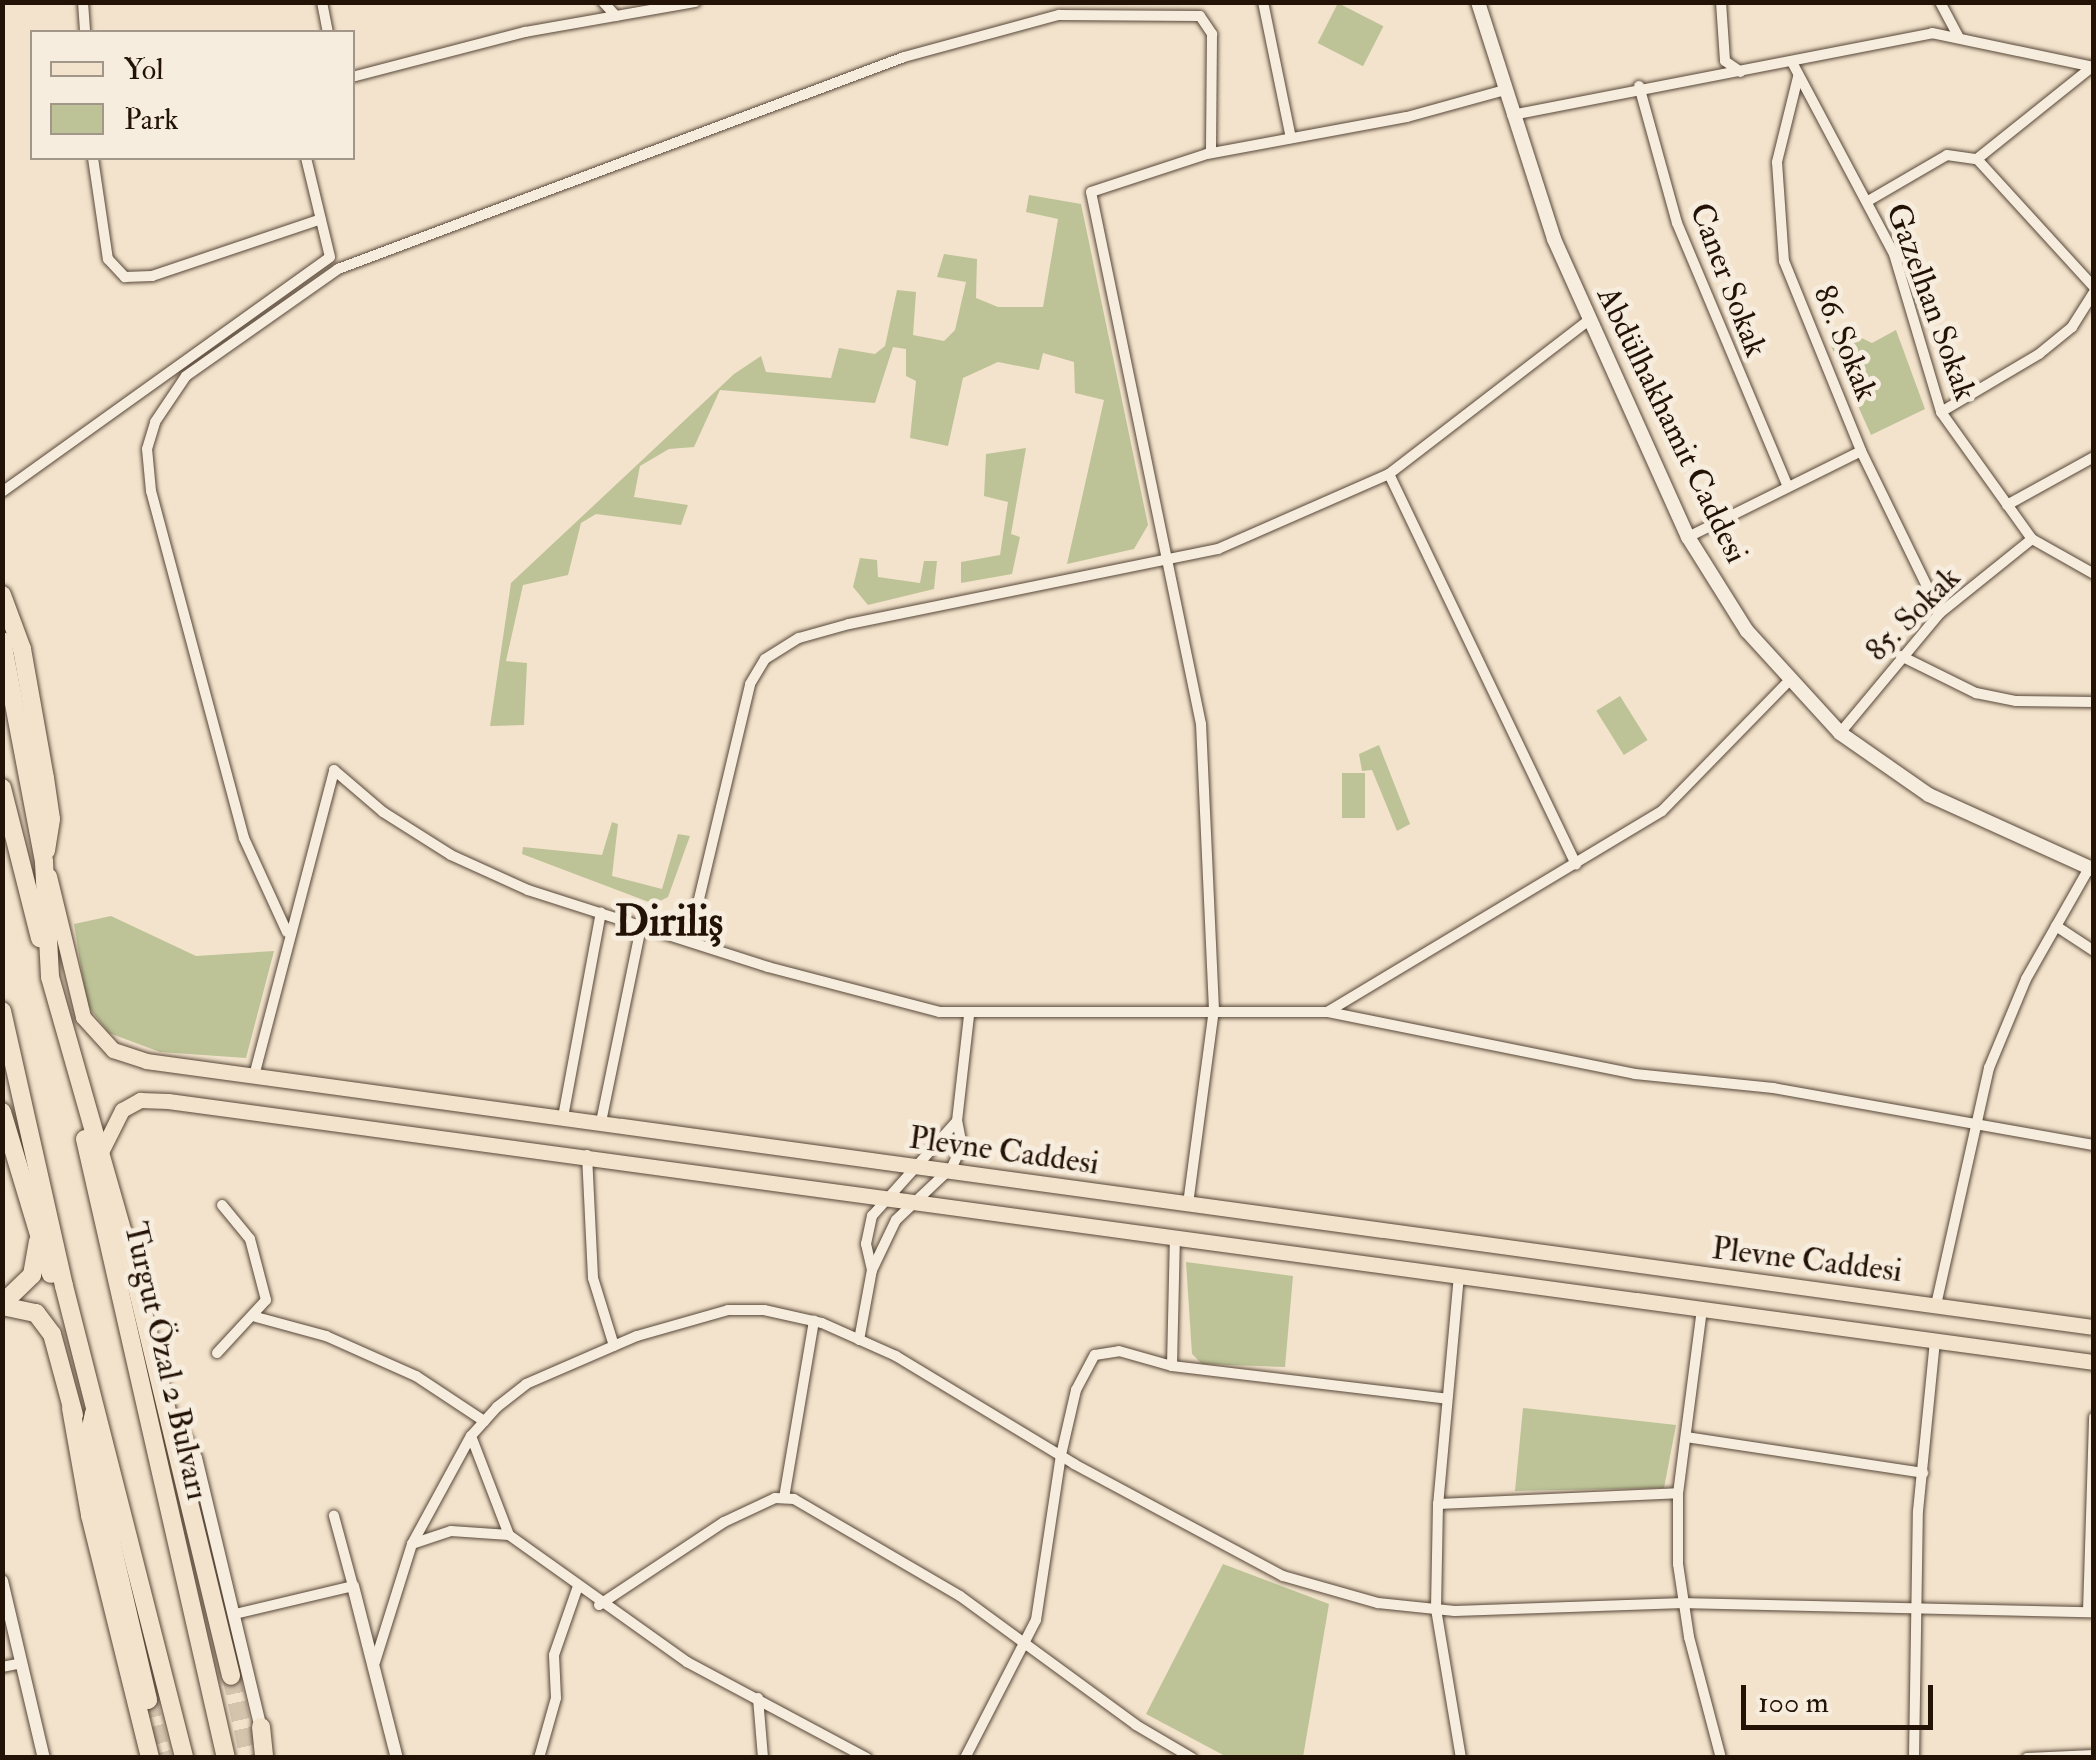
<!DOCTYPE html>
<meta charset="utf-8">
<style>
body{margin:0}
#map{position:relative;width:2096px;height:1760px;overflow:hidden;background:#f3e3cc;font-family:"IM FELL Double Pica",serif}
div>[style]{position:absolute}
[style*='--x']{left:calc(var(--x)*1px);top:calc(var(--y)*1px);width:calc(var(--w)*1px);rotate:calc(var(--a)*1deg)}
.green>*{inset:0;background:#bdc397;transform-origin:0 0}
.trunk-tunnel>*{height:18px;margin-top:-9px;transform-origin:0;background:repeating-linear-gradient(90deg,#d4c4ae 0 18px,transparent 0 27px)}
.roads{filter:drop-shadow(0 0 2px #574738) drop-shadow(0 0 2px #574738)}
.minor>*{height:10px;margin:-5px;padding:0 5px;transform-origin:5px;border-radius:5px;background:#f7edde}
.tertiary>*{height:12px;margin:-6px;padding:0 6px;transform-origin:6px;border-radius:6px;background:#f7edde}
.secondary>*{height:14px;margin:-7px;padding:0 7px;transform-origin:7px;border-radius:7px;background:#f7edde}
.primary>*{height:15px;margin:-7.5px;padding:0 7.5px;transform-origin:7.5px;border-radius:7.5px;background:#f3e3cc}
.trunk>*{height:18px;margin:-9px;padding:0 9px;transform-origin:9px;border-radius:9px;background:#f3e3cc}
span{translate:-50% -50%;white-space:nowrap;text-align:center;line-height:1.15;-webkit-text-stroke:10px #f7edde;paint-order:stroke}
.street-label{font-size:32px;color:#231306}
.district-label{font-size:42px;color:#231306;font-weight:700}
.frame{position:absolute;inset:0;border:5px solid #231306;pointer-events:none}
.legend{position:absolute;left:30px;top:30px;width:325px;height:130px;box-sizing:border-box;background:#f7edde;border:2px solid #a29688;margin:0;padding:12px 18px;list-style:none;font-size:30px;color:#231306}
.legend li{display:flex;align-items:center;gap:20px;height:50px}
.legend b{width:50px;border:2px solid #a29688}
.scale{position:absolute;left:1741px;top:1685px;width:192px;height:45px;box-sizing:border-box;border:5px solid #231306;border-top:0;padding-left:12px;font-size:30px;line-height:35px;white-space:nowrap;color:#231306;-webkit-text-stroke:8px #f7edde;paint-order:stroke}
</style>
<div id="map">
<div class="green">
<div style="left:1338px;top:3px;width:51px;height:45px;rotate:27deg"></div>
<div style="clip-path:polygon(1029px 195px,1081px 204px,1148px 525px,1134px 549px,1067px 564px,1104px 400px,1075px 393px,1074px 362px,1043px 353px,1039px 370px,998px 362px,963px 378px,948px 446px,910px 438px,916px 381px,906px 376px,906px 349px,893px 347px,875px 403px,720px 390px,694px 447px,669px 449px,640px 466px,634px 497px,688px 505px,681px 525px,596px 514px,581px 523px,568px 575px,523px 585px,506px 661px,527px 663px,524px 725px,490px 726px,511px 583px,734px 374px,761px 356px,766px 372px,831px 378px,839px 348px,875px 354px,885px 346px,897px 290px,916px 292px,913px 335px,944px 341px,955px 330px,966px 282px,937px 277px,944px 254px,977px 259px,976px 298px,998px 307px,1043px 307px,1058px 219px,1026px 212px)"></div>
<div style="clip-path:polygon(1896px 330px,1925px 409px,1871px 435px,1827px 337px,1849px 332px,1872px 343px)"></div>
<div style="clip-path:polygon(1026px 448px,1011px 534px,1020px 537px,1012px 574px,961px 583px,961px 562px,1000px 555px,1008px 502px,984px 496px,986px 454px)"></div>
<div style="clip-path:polygon(860px 558px,877px 560px,878px 577px,920px 583px,924px 561px,937px 561px,934px 589px,868px 605px,853px 587px)"></div>
<div style="left:1620px;top:696px;width:52px;height:28px;rotate:58deg"></div>
<div style="clip-path:polygon(1379px 745px,1410px 824px,1397px 831px,1372px 770px,1362px 771px,1359px 754px)"></div>
<div style="left:1342px;top:773px;width:23px;height:45px"></div>
<div style="clip-path:polygon(612px 822px,618px 824px,612px 876px,662px 889px,678px 834px,690px 836px,668px 897px,654px 904px,522px 854px,523px 847px,602px 855px)"></div>
<div style="clip-path:polygon(111px 916px,196px 956px,274px 951px,246px 1058px,160px 1052px,109px 1033px,87px 1005px,74px 924px)"></div>
<div style="clip-path:polygon(1186px 1262px,1293px 1276px,1285px 1367px,1202px 1364px,1192px 1354px)"></div>
<div style="clip-path:polygon(1523px 1408px,1676px 1425px,1664px 1488px,1515px 1491px)"></div>
<div style="clip-path:polygon(1223px 1564px,1329px 1604px,1303px 1757px,1227px 1757px,1146px 1714px)"></div>
</div>
<div class="trunk-tunnel">
<div style="--x:231;--y:1676;--w:84;--a:77.6"></div>
<div style="--x:148;--y:1700;--w:60;--a:75.5"></div>
</div>
<div class="roads">
<div class="minor">
<div style="--x:83;--y:2;--w:30;--a:86"></div>
<div style="--x:322;--y:2;--w:31;--a:79"></div>
<div style="--x:603;--y:2;--w:19;--a:47"></div>
<div style="--x:1263;--y:2;--w:139;--a:78.4"></div>
<div style="--x:1721;--y:2;--w:59;--a:86.1"></div>
<div style="--x:1725;--y:61;--w:19;--a:35"></div>
<div style="--x:1940;--y:2;--w:40;--a:62"></div>
<div style="--x:1793;--y:64;--w:215;--a:62"></div>
<div style="--x:1894;--y:254;--w:165;--a:73.4"></div>
<div style="--x:1941;--y:412;--w:156;--a:54.4"></div>
<div style="--x:2032;--y:539;--w:71;--a:29.4"></div>
<div style="--x:352;--y:77;--w:179;--a:-14.6"></div>
<div style="--x:525;--y:32;--w:173;--a:-10"></div>
<div style="--x:1798;--y:77;--w:88;--a:103.9"></div>
<div style="--x:1777;--y:162;--w:99;--a:86"></div>
<div style="--x:1784;--y:261;--w:205;--a:67.9"></div>
<div style="--x:1861;--y:451;--w:180;--a:64"></div>
<div style="--x:1639;--y:86;--w:142;--a:74.5"></div>
<div style="--x:1677;--y:223;--w:284;--a:67.2"></div>
<div style="--x:1512;--y:115;--w:428;--a:-11"></div>
<div style="--x:1932;--y:33;--w:166;--a:11.9"></div>
<div style="--x:93;--y:158;--w:102;--a:81.6"></div>
<div style="--x:108;--y:259;--w:25;--a:47"></div>
<div style="--x:125;--y:277;--w:27;--a:-2"></div>
<div style="--x:152;--y:276;--w:178;--a:-18.6"></div>
<div style="--x:1977;--y:159;--w:149;--a:-38.7"></div>
<div style="--x:1868;--y:201;--w:91;--a:-30.2"></div>
<div style="--x:1947;--y:155;--w:30;--a:8"></div>
<div style="--x:1977;--y:159;--w:173;--a:47.6"></div>
<div style="--x:1941;--y:412;--w:114;--a:-30.6"></div>
<div style="--x:2039;--y:354;--w:43;--a:-39.3"></div>
<div style="--x:2072;--y:327;--w:41;--a:-57.8"></div>
<div style="--x:1389;--y:474;--w:433;--a:64.4"></div>
<div style="--x:2;--y:492;--w:403;--a:-35.6"></div>
<div style="--x:330;--y:257;--w:102;--a:-103.6"></div>
<div style="--x:2007;--y:505;--w:99;--a:-28.9"></div>
<div style="--x:1688;--y:537;--w:193;--a:-26.4"></div>
<div style="--x:1901;--y:656;--w:84;--a:26.3"></div>
<div style="--x:1976;--y:693;--w:41;--a:11.3"></div>
<div style="--x:2016;--y:701;--w:78;--a:0.7"></div>
<div style="--x:1840;--y:733;--w:156;--a:-50.2"></div>
<div style="--x:1940;--y:613;--w:118;--a:-38.8"></div>
<div style="--x:2056;--y:926;--w:45;--a:33.3"></div>
<div style="--x:287;--y:932;--w:103;--a:-114.6"></div>
<div style="--x:244;--y:838;--w:359;--a:-105"></div>
<div style="--x:151;--y:491;--w:42;--a:-95.4"></div>
<div style="--x:147;--y:449;--w:28;--a:-73"></div>
<div style="--x:155;--y:422;--w:55;--a:-56"></div>
<div style="--x:186;--y:376;--w:186;--a:-35.1"></div>
<div style="--x:338;--y:269;--w:604;--a:-20.53"></div>
<div style="--x:904;--y:57;--w:161;--a:-15.2"></div>
<div style="--x:1059;--y:15;--w:141;--a:0.4"></div>
<div style="--x:1200;--y:16;--w:22;--a:56"></div>
<div style="--x:1212;--y:34;--w:119;--a:90.5"></div>
<div style="--x:689;--y:941;--w:264;--a:-76.6"></div>
<div style="--x:750;--y:684;--w:29;--a:-59"></div>
<div style="--x:765;--y:659;--w:40;--a:-32"></div>
<div style="--x:799;--y:638;--w:52;--a:-15.6"></div>
<div style="--x:849;--y:624;--w:377;--a:-11.5"></div>
<div style="--x:1218;--y:549;--w:187;--a:-23.7"></div>
<div style="--x:1389;--y:474;--w:254;--a:-37.6"></div>
<div style="--x:1329;--y:1011;--w:388;--a:-31"></div>
<div style="--x:1662;--y:811;--w:179;--a:-45.7"></div>
<div style="--x:254;--y:1076;--w:316;--a:-75.3"></div>
<div style="--x:334;--y:770;--w:65;--a:40.6"></div>
<div style="--x:383;--y:812;--w:80;--a:32.3"></div>
<div style="--x:451;--y:855;--w:85;--a:24.4"></div>
<div style="--x:528;--y:890;--w:252;--a:17.8"></div>
<div style="--x:768;--y:967;--w:177;--a:14.7"></div>
<div style="--x:939;--y:1012;--w:389;--a:0"></div>
<div style="--x:1328;--y:1012;--w:313;--a:11.4"></div>
<div style="--x:1635;--y:1074;--w:139;--a:5.8"></div>
<div style="--x:1773;--y:1088;--w:326;--a:10.1"></div>
<div style="--x:563;--y:1117;--w:208;--a:-79.5"></div>
<div style="--x:601;--y:1122;--w:203;--a:-78.4"></div>
<div style="--x:587;--y:1155;--w:123;--a:87.2"></div>
<div style="--x:593;--y:1278;--w:71;--a:72.8"></div>
<div style="--x:1188;--y:1204;--w:196;--a:-82.4"></div>
<div style="--x:1214;--y:1010;--w:286;--a:-92.6"></div>
<div style="--x:1201;--y:724;--w:543;--a:-101.68"></div>
<div style="--x:1091;--y:192;--w:122;--a:-18.1"></div>
<div style="--x:1207;--y:154;--w:203;--a:-10.5"></div>
<div style="--x:1407;--y:117;--w:102;--a:-15.4"></div>
<div style="--x:872;--y:1270;--w:55;--a:-64.4"></div>
<div style="--x:896;--y:1220;--w:77;--a:-43.4"></div>
<div style="--x:952;--y:1167;--w:23;--a:-65"></div>
<div style="--x:962;--y:1146;--w:25;--a:-101"></div>
<div style="--x:957;--y:1121;--w:107;--a:-83.5"></div>
<div style="--x:1459;--y:1275;--w:230;--a:95.2"></div>
<div style="--x:1438;--y:1504;--w:105;--a:91.1"></div>
<div style="--x:1436;--y:1609;--w:151;--a:80.5"></div>
<div style="--x:1936;--y:1305;--w:243;--a:-77.4"></div>
<div style="--x:1989;--y:1068;--w:96;--a:-67.4"></div>
<div style="--x:2026;--y:979;--w:128;--a:-60.4"></div>
<div style="--x:1702;--y:1309;--w:186;--a:97.4"></div>
<div style="--x:1678;--y:1493;--w:71;--a:90"></div>
<div style="--x:1678;--y:1564;--w:74;--a:81.4"></div>
<div style="--x:1689;--y:1637;--w:125;--a:75.2"></div>
<div style="--x:256;--y:1317;--w:73;--a:15.2"></div>
<div style="--x:326;--y:1336;--w:98;--a:24"></div>
<div style="--x:416;--y:1376;--w:82;--a:33.5"></div>
<div style="--x:859;--y:1340;--w:71;--a:-79.5"></div>
<div style="--x:872;--y:1270;--w:27;--a:-103"></div>
<div style="--x:866;--y:1244;--w:29;--a:-78"></div>
<div style="--x:872;--y:1216;--w:127;--a:-48.2"></div>
<div style="--x:217;--y:1353;--w:72;--a:-47.2"></div>
<div style="--x:266;--y:1300;--w:63;--a:-104.7"></div>
<div style="--x:250;--y:1239;--w:44;--a:-129.5"></div>
<div style="--x:1172;--y:1366;--w:128;--a:-88.7"></div>
<div style="--x:1686;--y:1437;--w:240;--a:8.6"></div>
<div style="--x:784;--y:1498;--w:180;--a:-80.4"></div>
<div style="--x:1438;--y:1504;--w:240;--a:-2.6"></div>
<div style="--x:509;--y:1535;--w:106;--a:-111"></div>
<div style="--x:471;--y:1436;--w:39;--a:-48"></div>
<div style="--x:497;--y:1407;--w:37;--a:-38"></div>
<div style="--x:526;--y:1384;--w:121;--a:-23.4"></div>
<div style="--x:637;--y:1336;--w:95;--a:-15.9"></div>
<div style="--x:728;--y:1310;--w:36;--a:0"></div>
<div style="--x:764;--y:1310;--w:59;--a:12.6"></div>
<div style="--x:822;--y:1323;--w:81;--a:24"></div>
<div style="--x:896;--y:1356;--w:208;--a:31.2"></div>
<div style="--x:1074;--y:1464;--w:237;--a:28.2"></div>
<div style="--x:1283;--y:1576;--w:99;--a:15.9"></div>
<div style="--x:1378;--y:1603;--w:77;--a:5.9"></div>
<div style="--x:1455;--y:1611;--w:229;--a:-2"></div>
<div style="--x:1684;--y:1603;--w:410;--a:1.3"></div>
<div style="--x:412;--y:1544;--w:123;--a:-61.4"></div>
<div style="--x:599;--y:1605;--w:150;--a:-33.6"></div>
<div style="--x:724;--y:1522;--w:56;--a:-25.2"></div>
<div style="--x:775;--y:1498;--w:19;--a:3"></div>
<div style="--x:794;--y:1499;--w:192;--a:30.3"></div>
<div style="--x:960;--y:1596;--w:218;--a:36.2"></div>
<div style="--x:1136;--y:1725;--w:65;--a:30.5"></div>
<div style="--x:2088;--y:1612;--w:195;--a:-88.2"></div>
<div style="--x:235;--y:1614;--w:121;--a:-13.3"></div>
<div style="--x:353;--y:1586;--w:73;--a:-105.2"></div>
<div style="--x:375;--y:1662;--w:124;--a:-72.6"></div>
<div style="--x:412;--y:1544;--w:41;--a:-18.4"></div>
<div style="--x:451;--y:1531;--w:58;--a:3.9"></div>
<div style="--x:509;--y:1535;--w:219;--a:35.5"></div>
<div style="--x:687;--y:1662;--w:204;--a:28.1"></div>
<div style="--x:2;--y:1667;--w:20;--a:-11"></div>
<div style="--x:758;--y:1698;--w:60;--a:85.2"></div>
<div style="--x:539;--y:1758;--w:62;--a:-74.2"></div>
<div style="--x:556;--y:1698;--w:43;--a:-92.7"></div>
<div style="--x:554;--y:1655;--w:73;--a:-70.8"></div>
<div style="--x:965;--y:1758;--w:155;--a:-62.8"></div>
<div style="--x:1036;--y:1620;--w:167;--a:-81.4"></div>
<div style="--x:1061;--y:1455;--w:67;--a:-77"></div>
<div style="--x:1076;--y:1390;--w:40;--a:-62"></div>
<div style="--x:1095;--y:1355;--w:24;--a:-9"></div>
<div style="--x:1119;--y:1351;--w:55;--a:15.8"></div>
<div style="--x:1172;--y:1366;--w:277;--a:6.8"></div>
<div style="--x:1914;--y:1758;--w:247;--a:-89.1"></div>
<div style="--x:1918;--y:1511;--w:171;--a:-84.3"></div>
<div style="--x:2027;--y:1758;--w:67;--a:-2.6"></div>
</div>
<div class="tertiary">
<div style="--x:174;--y:1416;--w:47;--a:62.4"></div>
<div style="--x:196;--y:1458;--w:283;--a:76.5"></div>
<div style="--x:2;--y:1581;--w:182;--a:76.7"></div>
<div style="--x:353;--y:1586;--w:178;--a:75.7"></div>
</div>
<div class="secondary">
<div style="--x:1478;--y:2;--w:249;--a:72.2"></div>
<div style="--x:1554;--y:239;--w:327;--a:65.8"></div>
<div style="--x:1688;--y:537;--w:111;--a:57.9"></div>
<div style="--x:1747;--y:631;--w:138;--a:47.6"></div>
<div style="--x:1840;--y:733;--w:108;--a:34.9"></div>
<div style="--x:1929;--y:795;--w:181;--a:24.4"></div>
</div>
<div class="primary">
<div style="--x:49;--y:876;--w:145;--a:76.4"></div>
<div style="--x:83;--y:1017;--w:45;--a:47.7"></div>
<div style="--x:113;--y:1050;--w:35;--a:18"></div>
<div style="--x:146;--y:1061;--w:1966;--a:7.78"></div>
<div style="--x:101;--y:1152;--w:47;--a:-63.4"></div>
<div style="--x:122;--y:1110;--w:21;--a:-29"></div>
<div style="--x:140;--y:1100;--w:28;--a:2"></div>
<div style="--x:168;--y:1101;--w:1944;--a:7.72"></div>
</div>
<div class="trunk">
<div style="--x:2;--y:595;--w:58;--a:69.7"></div>
<div style="--x:22;--y:649;--w:131;--a:79.9"></div>
<div style="--x:45;--y:778;--w:41;--a:81.7"></div>
<div style="--x:51;--y:819;--w:32;--a:99"></div>
<div style="--x:2;--y:641;--w:225;--a:79.2"></div>
<div style="--x:44;--y:862;--w:115;--a:87"></div>
<div style="--x:50;--y:977;--w:284;--a:74.1"></div>
<div style="--x:128;--y:1250;--w:438;--a:76.4"></div>
<div style="--x:2;--y:788;--w:155;--a:75.8"></div>
<div style="--x:2;--y:1011;--w:282;--a:77.3"></div>
<div style="--x:64;--y:1286;--w:487;--a:75.7"></div>
<div style="--x:2;--y:1112;--w:169;--a:73.2"></div>
<div style="--x:85;--y:1139;--w:635;--a:77.17"></div>
<div style="--x:2;--y:1304;--w:42;--a:-44"></div>
<div style="--x:32;--y:1275;--w:34;--a:-80"></div>
<div style="--x:2;--y:1306;--w:35;--a:12"></div>
<div style="--x:36;--y:1313;--w:26;--a:53"></div>
<div style="--x:52;--y:1334;--w:84;--a:74.8"></div>
<div style="--x:71;--y:1408;--w:109;--a:79.9"></div>
<div style="--x:90;--y:1515;--w:250;--a:76.1"></div>
<div style="--x:94;--y:1413;--w:30;--a:102"></div>
<div style="--x:88;--y:1442;--w:265;--a:76.9"></div>
<div style="--x:261;--y:1727;--w:31;--a:84"></div>
</div>
</div>
<div class="street-label">
<span style="left:1728px;top:280px;rotate:69deg">Caner Sokak</span>
<span style="left:1931px;top:302px;rotate:70deg">Gazelhan Sokak</span>
<span style="left:1845px;top:343px;rotate:68deg">86. Sokak</span>
<span style="left:1672px;top:425px;rotate:64deg">Abdülhakhamit Caddesi</span>
<span style="left:1913px;top:614px;rotate:-45deg">85. Sokak</span>
<span style="left:1004px;top:1151px;rotate:8deg">Plevne Caddesi</span>
<span style="left:1807px;top:1260px;rotate:7deg">Plevne Caddesi</span>
<span style="left:166px;top:1361px;rotate:77deg">Turgut Özal 2 Bulvarı</span>
</div>
<div class="district-label">
<span style="left:669px;top:922px">Diriliş</span>
</div>
<div class="frame"></div>
<ul class="legend">
<li><b style="height:12px;background:#f3e3cc"></b>Yol</li>
<li><b style="height:28px;background:#bdc397"></b>Park</li>
</ul>
<div class="scale">100 m</div>
</div>
